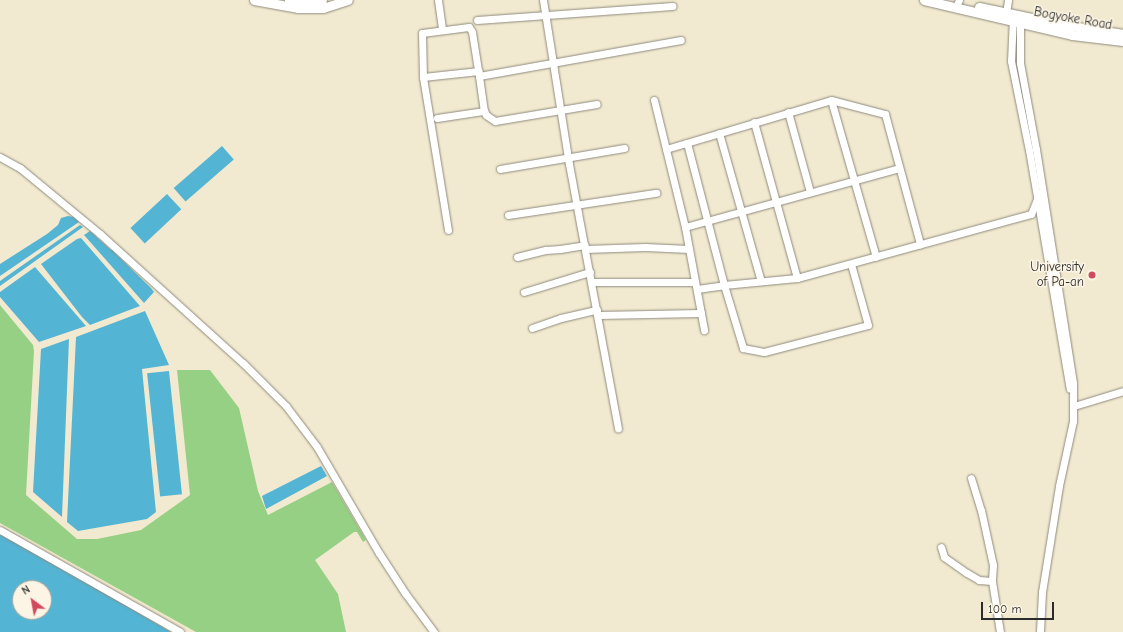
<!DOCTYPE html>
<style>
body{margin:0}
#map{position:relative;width:1123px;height:632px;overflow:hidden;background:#f2ead0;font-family:"Comic Neue",sans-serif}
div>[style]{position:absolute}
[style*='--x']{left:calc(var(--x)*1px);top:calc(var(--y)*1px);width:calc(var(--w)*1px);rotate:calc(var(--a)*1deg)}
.green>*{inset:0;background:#96d084}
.water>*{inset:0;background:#54b4d3;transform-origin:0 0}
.roads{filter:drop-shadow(0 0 1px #8e8a7e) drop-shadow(0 0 1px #8e8a7e)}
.minor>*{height:7px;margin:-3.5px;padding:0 3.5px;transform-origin:3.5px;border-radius:3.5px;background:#fff}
.major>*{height:9px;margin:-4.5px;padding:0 4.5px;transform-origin:4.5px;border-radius:4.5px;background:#fff}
.dots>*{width:11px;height:11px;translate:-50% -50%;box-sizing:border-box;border:2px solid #fcf5e5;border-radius:50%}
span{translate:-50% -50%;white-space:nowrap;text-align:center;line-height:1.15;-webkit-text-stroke:3px #fcf5e5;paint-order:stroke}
.street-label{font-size:13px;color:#2b2b2b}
.poi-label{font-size:13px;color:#2b2b2b}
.right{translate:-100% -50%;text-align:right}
.north{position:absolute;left:12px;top:580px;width:40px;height:40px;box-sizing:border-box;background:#fcf5e5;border:1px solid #a8a49b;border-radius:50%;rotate:328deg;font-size:11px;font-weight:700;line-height:16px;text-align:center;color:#2b2b2b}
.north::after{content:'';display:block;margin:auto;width:14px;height:18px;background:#d1495b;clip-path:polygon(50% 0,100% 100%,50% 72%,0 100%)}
.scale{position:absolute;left:981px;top:602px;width:73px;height:18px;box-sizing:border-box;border:2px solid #2b2b2b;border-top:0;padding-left:5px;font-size:12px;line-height:14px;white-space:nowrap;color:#2b2b2b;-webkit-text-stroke:3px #fcf5e5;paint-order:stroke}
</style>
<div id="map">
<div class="green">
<div style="clip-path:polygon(0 305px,33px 345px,34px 351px,26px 495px,77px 539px,97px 539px,141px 530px,190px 495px,177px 370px,210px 370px,239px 408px,258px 491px,268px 515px,332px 482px,366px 540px,363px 542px,357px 532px,354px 532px,315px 560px,338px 594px,346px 632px,196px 632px,0 523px)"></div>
</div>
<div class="water">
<div style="left:222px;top:146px;width:18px;height:64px;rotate:49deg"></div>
<div style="left:167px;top:194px;width:21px;height:50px;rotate:47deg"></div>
<div style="clip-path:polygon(68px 216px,74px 217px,79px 222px,0 276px,0 264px,47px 234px,58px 225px,61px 218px)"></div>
<div style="clip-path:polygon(80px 225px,83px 227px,0 286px,0 281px)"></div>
<div style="clip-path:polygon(90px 231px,111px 250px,114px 249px,114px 252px,151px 288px,154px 292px,144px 303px,84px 235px)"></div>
<div style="clip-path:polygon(81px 238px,140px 306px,90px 325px,82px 317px,41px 264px,77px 239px)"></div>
<div style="clip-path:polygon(35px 267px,86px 326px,39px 342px,0 297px,0 292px)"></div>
<div style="clip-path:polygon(145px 311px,169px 365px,142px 369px,156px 512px,147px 519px,78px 531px,67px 522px,76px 337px)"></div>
<div style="clip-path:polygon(69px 339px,62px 517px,33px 492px,41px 349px)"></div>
<div style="left:169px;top:371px;width:124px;height:22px;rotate:84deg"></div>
<div style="clip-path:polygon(321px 466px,327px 476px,266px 509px,262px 496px)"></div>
<div style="clip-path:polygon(evenodd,0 534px,26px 547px,171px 632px,0 632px,0 534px,20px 588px,44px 588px,44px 612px,20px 612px,20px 588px)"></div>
</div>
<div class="roads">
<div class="minor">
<div style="--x:438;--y:0;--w:30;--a:82"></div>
<div style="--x:543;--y:0;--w:166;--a:81"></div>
<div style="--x:569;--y:164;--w:269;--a:79.5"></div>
<div style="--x:958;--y:2;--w:2;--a:-63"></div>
<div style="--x:1006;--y:13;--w:13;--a:-81"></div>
<div style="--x:1013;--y:17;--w:44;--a:92.6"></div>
<div style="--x:1011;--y:61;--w:91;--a:78.6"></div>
<div style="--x:1029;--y:150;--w:242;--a:80.3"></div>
<div style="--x:1020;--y:18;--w:45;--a:90"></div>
<div style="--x:1020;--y:63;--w:87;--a:79.5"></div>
<div style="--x:1036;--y:149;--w:237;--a:81"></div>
<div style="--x:1073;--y:383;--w:38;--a:90"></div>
<div style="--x:1073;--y:421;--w:66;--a:102.2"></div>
<div style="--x:1059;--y:486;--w:107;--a:99.1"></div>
<div style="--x:1042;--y:592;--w:40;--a:92.9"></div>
<div style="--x:477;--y:20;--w:196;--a:-4.1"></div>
<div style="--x:479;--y:76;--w:35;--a:82"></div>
<div style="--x:484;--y:111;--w:4;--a:63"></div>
<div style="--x:486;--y:115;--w:11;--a:34"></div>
<div style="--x:495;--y:121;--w:103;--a:-9.5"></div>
<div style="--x:423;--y:77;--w:56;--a:-6.1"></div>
<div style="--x:654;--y:100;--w:131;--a:76.3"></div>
<div style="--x:685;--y:227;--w:105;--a:79.5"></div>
<div style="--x:831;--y:100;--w:163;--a:74"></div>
<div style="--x:788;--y:112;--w:83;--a:74.6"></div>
<div style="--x:437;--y:118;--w:48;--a:-8.5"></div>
<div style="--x:754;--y:122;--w:162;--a:74.6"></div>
<div style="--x:719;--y:133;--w:154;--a:74.2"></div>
<div style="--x:687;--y:143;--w:147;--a:75.4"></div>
<div style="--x:724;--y:285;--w:66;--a:73.2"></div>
<div style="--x:743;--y:348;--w:21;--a:11"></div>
<div style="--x:764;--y:352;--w:107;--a:-14.6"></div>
<div style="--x:868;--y:325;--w:63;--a:-105.6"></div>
<div style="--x:666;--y:149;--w:172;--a:-16.5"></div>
<div style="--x:831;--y:100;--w:56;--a:14.5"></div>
<div style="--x:885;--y:114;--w:135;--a:74.9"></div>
<div style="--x:0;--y:157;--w:23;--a:29"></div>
<div style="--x:20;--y:168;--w:104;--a:39.5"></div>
<div style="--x:100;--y:234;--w:193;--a:42.1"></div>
<div style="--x:243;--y:363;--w:61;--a:45"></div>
<div style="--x:286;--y:406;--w:51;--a:52.9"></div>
<div style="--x:317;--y:447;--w:123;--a:59.7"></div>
<div style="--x:379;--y:553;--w:48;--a:57"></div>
<div style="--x:405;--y:593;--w:49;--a:53.4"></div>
<div style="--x:500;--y:169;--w:126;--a:-9.6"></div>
<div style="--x:508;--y:215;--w:150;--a:-8.5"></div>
<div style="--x:685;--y:227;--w:222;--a:-15.4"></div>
<div style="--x:448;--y:230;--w:155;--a:-99.3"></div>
<div style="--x:423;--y:77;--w:44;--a:-91.3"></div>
<div style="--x:422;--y:33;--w:47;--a:-7.3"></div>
<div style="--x:469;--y:27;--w:6;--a:59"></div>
<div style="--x:472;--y:32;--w:45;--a:81"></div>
<div style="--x:479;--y:76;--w:205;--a:-10.1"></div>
<div style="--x:585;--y:249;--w:60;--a:-1.9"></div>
<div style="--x:645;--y:247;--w:44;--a:2.6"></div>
<div style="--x:517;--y:257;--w:30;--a:-14"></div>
<div style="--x:546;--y:250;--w:14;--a:-4"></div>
<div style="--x:560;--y:249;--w:25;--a:-9"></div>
<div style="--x:592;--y:282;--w:103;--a:0"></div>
<div style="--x:697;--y:289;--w:27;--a:-8"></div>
<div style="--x:724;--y:285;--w:73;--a:-5.5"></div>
<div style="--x:797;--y:278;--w:243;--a:-15.3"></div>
<div style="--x:1031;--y:214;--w:16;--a:-68"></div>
<div style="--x:524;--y:292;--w:69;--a:-16.9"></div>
<div style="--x:598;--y:315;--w:103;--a:-1.1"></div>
<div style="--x:532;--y:328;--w:31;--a:-19"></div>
<div style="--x:561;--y:318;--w:37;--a:-13"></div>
<div style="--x:1074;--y:406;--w:51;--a:-17"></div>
<div style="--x:971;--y:478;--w:34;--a:73"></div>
<div style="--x:981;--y:510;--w:56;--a:77.7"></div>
<div style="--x:993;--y:565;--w:16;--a:94"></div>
<div style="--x:992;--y:581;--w:52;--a:81.1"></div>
<div style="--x:0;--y:530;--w:207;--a:29.5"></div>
<div style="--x:941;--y:547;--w:10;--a:73"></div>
<div style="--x:944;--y:557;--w:28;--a:35"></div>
<div style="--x:967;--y:573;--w:14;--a:30"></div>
<div style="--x:979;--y:580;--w:13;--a:4"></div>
</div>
<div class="major">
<div style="--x:254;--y:0;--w:45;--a:10.3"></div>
<div style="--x:298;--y:8;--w:25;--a:0"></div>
<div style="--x:323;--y:8;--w:26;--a:-18"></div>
<div style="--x:289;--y:0;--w:33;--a:0"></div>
<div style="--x:924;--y:0;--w:152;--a:13.3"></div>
<div style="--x:1072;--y:35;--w:51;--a:6.7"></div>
<div style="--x:979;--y:7;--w:94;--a:11.7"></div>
<div style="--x:1071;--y:26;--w:53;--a:8.7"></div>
</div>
</div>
<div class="dots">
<div style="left:1092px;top:275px;background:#d1495b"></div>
</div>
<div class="street-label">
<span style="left:1073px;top:19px;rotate:10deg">Bogyoke Road</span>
</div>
<div class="poi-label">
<span class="right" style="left:1084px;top:275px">University<br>of Pa-an</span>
</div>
<div class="north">N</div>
<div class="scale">100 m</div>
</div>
